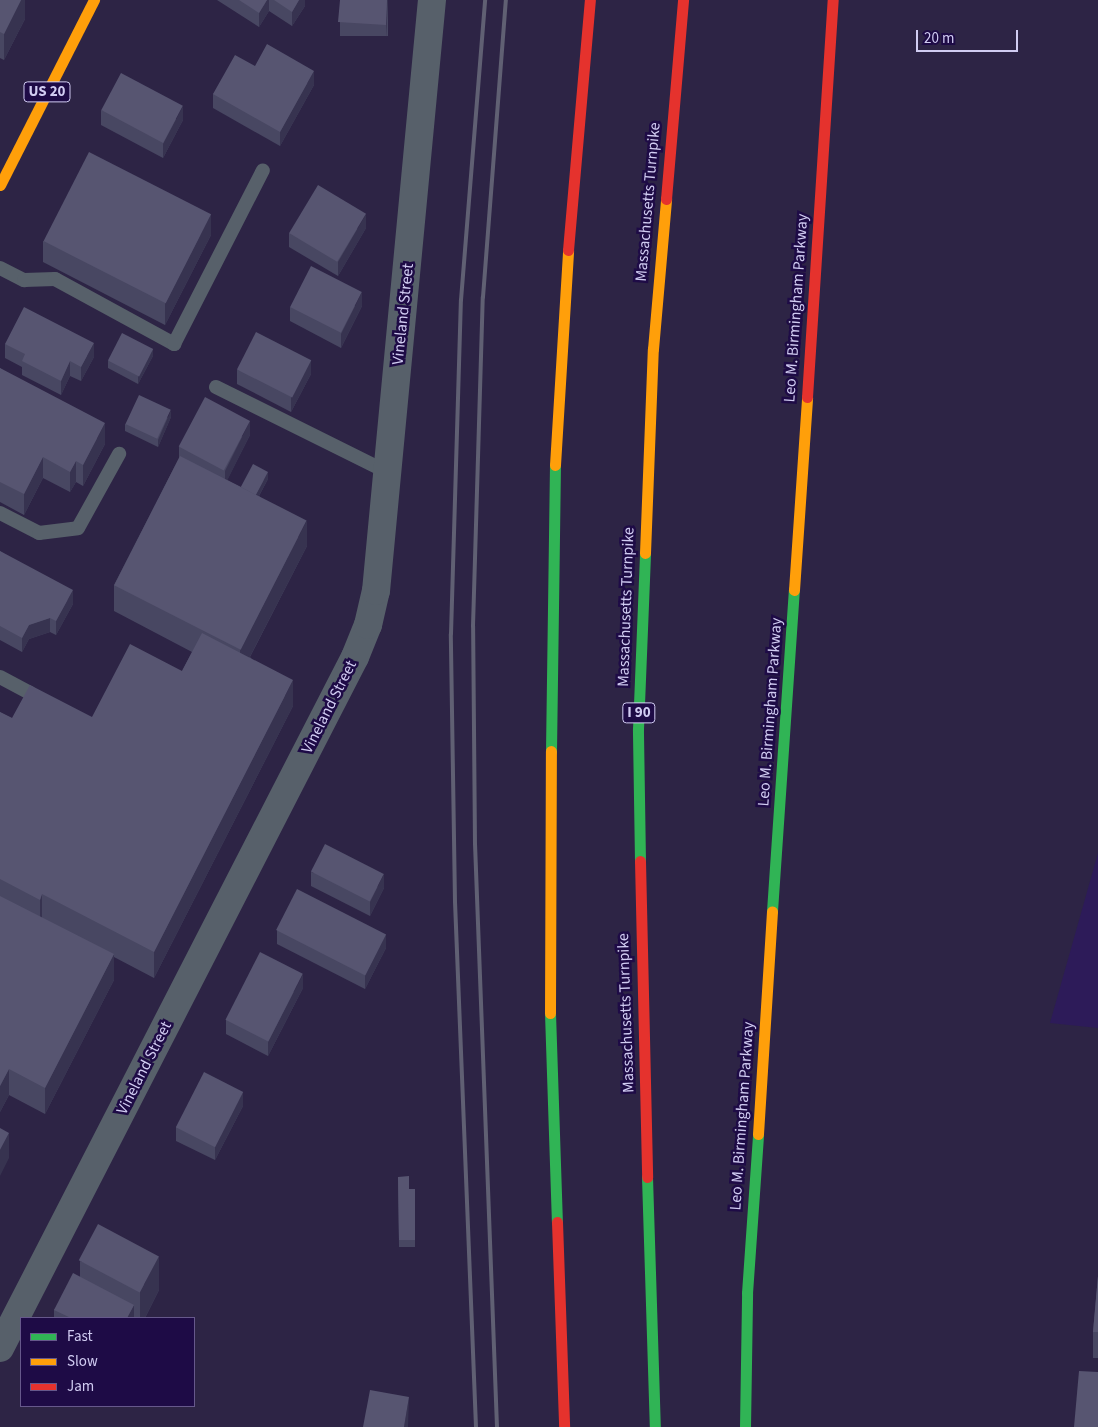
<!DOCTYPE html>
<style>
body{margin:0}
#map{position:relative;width:1098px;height:1427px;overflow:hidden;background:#2d2445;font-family:"Source Sans 3",sans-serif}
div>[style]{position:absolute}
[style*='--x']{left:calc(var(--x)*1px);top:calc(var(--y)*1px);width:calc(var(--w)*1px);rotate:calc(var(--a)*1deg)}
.built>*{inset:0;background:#2d1b59}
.lane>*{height:14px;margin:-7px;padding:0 7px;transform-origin:7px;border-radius:7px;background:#57606a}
.street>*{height:28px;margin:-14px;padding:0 14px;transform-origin:14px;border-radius:14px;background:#57606a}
.fast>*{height:11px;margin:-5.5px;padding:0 5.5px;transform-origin:5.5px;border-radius:5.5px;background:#30b455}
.slow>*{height:11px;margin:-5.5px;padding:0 5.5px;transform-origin:5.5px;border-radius:5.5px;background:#ff9f0a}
.jam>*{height:11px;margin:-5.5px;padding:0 5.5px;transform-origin:5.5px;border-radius:5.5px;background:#e5322d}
.rail>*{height:4px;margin:-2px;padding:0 2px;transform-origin:2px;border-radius:2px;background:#606073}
.wall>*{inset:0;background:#484762;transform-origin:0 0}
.shaded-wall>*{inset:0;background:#373350}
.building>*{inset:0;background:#575571;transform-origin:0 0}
span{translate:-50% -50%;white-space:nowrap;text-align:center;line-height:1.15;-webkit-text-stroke:5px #1e0b46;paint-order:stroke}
.shield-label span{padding:1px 4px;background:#1e0b46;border:1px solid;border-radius:4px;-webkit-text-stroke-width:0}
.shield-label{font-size:15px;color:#d1ccf2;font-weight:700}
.street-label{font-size:16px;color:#d1ccf2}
.legend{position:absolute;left:20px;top:1317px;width:175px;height:90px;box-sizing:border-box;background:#1e0b46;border:1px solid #66588b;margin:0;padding:6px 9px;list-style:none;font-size:15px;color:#d1ccf2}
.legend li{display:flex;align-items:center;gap:10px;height:25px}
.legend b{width:25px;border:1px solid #66588b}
.scale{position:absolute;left:916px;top:30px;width:102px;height:22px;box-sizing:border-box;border:2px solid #d1ccf2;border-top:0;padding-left:6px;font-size:15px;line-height:18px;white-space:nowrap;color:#d1ccf2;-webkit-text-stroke:4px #1e0b46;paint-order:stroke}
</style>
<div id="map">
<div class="built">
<div style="clip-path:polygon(1098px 853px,1098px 1028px,1050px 1023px)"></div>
</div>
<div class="lane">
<div style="--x:0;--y:268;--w:27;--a:27"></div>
<div style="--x:24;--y:280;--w:31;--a:-2"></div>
<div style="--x:55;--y:279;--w:136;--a:28.6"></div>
<div style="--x:174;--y:344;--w:195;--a:-62.9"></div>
<div style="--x:216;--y:387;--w:191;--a:26.4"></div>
<div style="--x:0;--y:513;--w:44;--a:27.1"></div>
<div style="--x:39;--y:533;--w:39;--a:-7"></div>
<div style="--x:78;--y:528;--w:85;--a:-61"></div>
<div style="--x:0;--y:677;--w:34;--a:28"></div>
</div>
<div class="street">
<div style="--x:0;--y:1348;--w:777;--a:-62.81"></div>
<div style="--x:355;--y:657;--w:35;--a:-68"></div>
<div style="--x:368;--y:625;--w:35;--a:-77"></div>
<div style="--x:376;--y:591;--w:594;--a:-84.59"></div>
</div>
<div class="fast">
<div style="--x:551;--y:751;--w:286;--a:-89.2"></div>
<div style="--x:640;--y:861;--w:132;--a:-90.9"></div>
<div style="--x:638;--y:729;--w:176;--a:-87.7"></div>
<div style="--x:772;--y:911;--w:322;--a:-86.1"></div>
<div style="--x:550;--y:1013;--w:209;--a:88.1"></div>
<div style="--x:647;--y:1177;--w:250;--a:88.2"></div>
<div style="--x:745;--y:1427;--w:134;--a:-89.1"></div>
<div style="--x:747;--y:1293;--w:159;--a:-86"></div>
</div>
<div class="slow">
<div style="--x:0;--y:185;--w:208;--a:-63.1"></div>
<div style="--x:555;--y:465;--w:215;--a:-86.5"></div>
<div style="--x:645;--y:553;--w:204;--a:-87.8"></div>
<div style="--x:653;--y:349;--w:151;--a:-85"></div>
<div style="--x:794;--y:590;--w:193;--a:-86.1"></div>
<div style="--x:550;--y:1013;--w:262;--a:-89.8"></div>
<div style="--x:758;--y:1134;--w:223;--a:-86.4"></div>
</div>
<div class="jam">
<div style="--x:666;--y:199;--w:200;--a:-85.1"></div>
<div style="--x:568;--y:250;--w:251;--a:-85"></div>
<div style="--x:807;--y:397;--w:398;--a:-86.3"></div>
<div style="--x:640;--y:861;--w:316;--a:88.7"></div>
<div style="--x:557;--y:1222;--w:205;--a:88"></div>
</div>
<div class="rail">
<div style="--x:476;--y:1427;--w:525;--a:-92.29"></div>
<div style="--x:455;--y:902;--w:268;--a:-90.9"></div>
<div style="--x:451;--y:634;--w:334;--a:-88.3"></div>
<div style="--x:461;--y:300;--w:301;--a:-85.4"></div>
<div style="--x:497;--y:1427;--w:583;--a:-92.16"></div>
<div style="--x:475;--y:844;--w:218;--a:-90.5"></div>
<div style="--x:473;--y:626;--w:329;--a:-88.3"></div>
<div style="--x:483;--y:297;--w:298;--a:-85.6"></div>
</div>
<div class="wall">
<div style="clip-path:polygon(0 0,25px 0,25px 19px,4px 60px,0 58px)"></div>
<div style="clip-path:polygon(217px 0,305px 0,305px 6px,292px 26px,269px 11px,259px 27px)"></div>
<div style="left:340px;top:0;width:48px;height:36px"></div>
<div style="clip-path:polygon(255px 66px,314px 85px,280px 146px,213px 108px,213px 94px)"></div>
<div style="clip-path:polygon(101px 110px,183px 120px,163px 158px,101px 125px)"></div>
<div style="clip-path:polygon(366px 228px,338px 276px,289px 247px,289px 233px)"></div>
<div style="clip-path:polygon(211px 235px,165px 325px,43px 262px,43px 241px)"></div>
<div style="clip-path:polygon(362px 306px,341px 348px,290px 321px,290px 307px)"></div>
<div style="clip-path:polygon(5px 344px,94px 357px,81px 381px,70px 376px,61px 395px,22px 375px,22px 367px,5px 358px)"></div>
<div style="clip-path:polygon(153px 356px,138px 384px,108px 368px,108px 361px)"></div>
<div style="clip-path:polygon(0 368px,105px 444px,83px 486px,76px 482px,70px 492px,43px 478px,24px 515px,0 502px)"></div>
<div style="clip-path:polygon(237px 370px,311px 374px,291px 412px,237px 384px)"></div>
<div style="clip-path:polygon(171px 417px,158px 447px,125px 431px,125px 424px)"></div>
<div style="clip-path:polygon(250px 435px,227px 480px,241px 487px,268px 479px,259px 496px,307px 546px,250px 657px,293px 706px,154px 978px,114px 957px,114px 980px,45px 1114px,9px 1095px,0 1112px,0 712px,12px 718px,92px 717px,182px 671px,192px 652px,114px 611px,114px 585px,179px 458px,179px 447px)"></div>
<div style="clip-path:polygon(0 551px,73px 604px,56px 635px,50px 632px,29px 639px,22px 652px,0 640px)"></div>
<div style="clip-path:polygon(311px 872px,384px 888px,370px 916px,311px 886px)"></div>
<div style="clip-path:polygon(277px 930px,386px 948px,365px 989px,277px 944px)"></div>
<div style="clip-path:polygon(303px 988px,268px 1056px,226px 1034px,226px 1020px)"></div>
<div style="clip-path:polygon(243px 1106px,215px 1160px,176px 1141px,176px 1127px)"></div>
<div style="clip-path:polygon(398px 1177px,409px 1189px,415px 1189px,415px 1247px,399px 1247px)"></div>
<div style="clip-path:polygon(80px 1261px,159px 1290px,145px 1318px,54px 1318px,54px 1310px,80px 1277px)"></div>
<div style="clip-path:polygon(1098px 1276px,1098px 1358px,1093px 1358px,1093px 1332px)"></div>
</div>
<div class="shaded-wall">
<div style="clip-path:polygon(21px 0,25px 0,25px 19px,4px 60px,4px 34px)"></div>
<div style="clip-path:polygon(267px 0,269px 0,269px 11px,259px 27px,259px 13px)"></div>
<div style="clip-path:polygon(299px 0,305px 0,305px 6px,292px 26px,292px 12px)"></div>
<div style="clip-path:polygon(387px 0,388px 0,386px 39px,386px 25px)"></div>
<div style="clip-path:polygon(314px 71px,314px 85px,280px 146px,280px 132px)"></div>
<div style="clip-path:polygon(183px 106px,183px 120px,163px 158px,163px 144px)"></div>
<div style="clip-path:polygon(211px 214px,211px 235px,165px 325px,165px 304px)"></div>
<div style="clip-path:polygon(366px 214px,366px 228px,338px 276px,338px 262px)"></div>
<div style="clip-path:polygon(362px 292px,362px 306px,341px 348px,341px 334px)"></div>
<div style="clip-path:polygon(94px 343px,94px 357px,81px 381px,81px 367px)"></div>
<div style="clip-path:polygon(153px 349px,153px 356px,138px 384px,138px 377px)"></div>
<div style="clip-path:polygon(311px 360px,311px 374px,291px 412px,291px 398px)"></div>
<div style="clip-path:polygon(70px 361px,70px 376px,61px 395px,61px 381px)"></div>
<div style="clip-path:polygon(171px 410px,171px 417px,158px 447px,158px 440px)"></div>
<div style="clip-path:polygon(250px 421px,250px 435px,225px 485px,225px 471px)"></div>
<div style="clip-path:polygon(105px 423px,105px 444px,83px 486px,83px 465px)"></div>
<div style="clip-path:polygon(43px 457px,43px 478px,24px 515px,24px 494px)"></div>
<div style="clip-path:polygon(76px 461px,76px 482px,70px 492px,70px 472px)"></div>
<div style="clip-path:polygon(268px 472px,268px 479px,255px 503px,255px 496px)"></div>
<div style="clip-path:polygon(307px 520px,307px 546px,240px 676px,240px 650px)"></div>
<div style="clip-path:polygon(73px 590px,73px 604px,56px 635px,56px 621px)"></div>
<div style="clip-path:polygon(50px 618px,50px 632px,29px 639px,22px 652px,22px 638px,29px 625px)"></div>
<div style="clip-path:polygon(293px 680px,293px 706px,154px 978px,154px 952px)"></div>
<div style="clip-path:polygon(384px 874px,384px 888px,370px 916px,370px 902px)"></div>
<div style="clip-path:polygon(42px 894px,42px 920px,40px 925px,40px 900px)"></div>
<div style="clip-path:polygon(386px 934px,386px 948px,365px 989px,365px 975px)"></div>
<div style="clip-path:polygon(114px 954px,114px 980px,45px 1114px,45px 1088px)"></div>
<div style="clip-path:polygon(303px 974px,303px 988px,268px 1056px,268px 1042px)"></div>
<div style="clip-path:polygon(9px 1069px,9px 1095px,0 1112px,0 1086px)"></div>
<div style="clip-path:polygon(243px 1092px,243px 1106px,215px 1160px,215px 1146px)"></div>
<div style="clip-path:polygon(9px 1133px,9px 1158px,0 1176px,0 1150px)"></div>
<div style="clip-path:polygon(159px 1256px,159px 1290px,145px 1318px,140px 1318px,140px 1292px)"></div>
<div style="clip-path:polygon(134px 1305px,134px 1318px,127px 1318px)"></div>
<div style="clip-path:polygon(409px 1397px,408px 1427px,404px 1427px)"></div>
</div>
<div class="building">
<div style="clip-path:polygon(0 0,21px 0,4px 34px,0 32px)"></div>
<div style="clip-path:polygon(239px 0,267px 0,259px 13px)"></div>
<div style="clip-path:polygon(274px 0,299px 0,292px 12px)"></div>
<div style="clip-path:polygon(340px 0,387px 0,386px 25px,338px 22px)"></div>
<div style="clip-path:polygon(267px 44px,314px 71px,280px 132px,213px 94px,235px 55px,255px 66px)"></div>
<div style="left:121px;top:73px;width:70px;height:42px;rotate:28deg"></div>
<div style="left:89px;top:152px;width:137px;height:100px;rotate:27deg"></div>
<div style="left:318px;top:185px;width:56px;height:56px;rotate:31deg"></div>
<div style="left:311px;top:266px;width:57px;height:46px;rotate:27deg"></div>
<div style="clip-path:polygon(24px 307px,94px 343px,81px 367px,70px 361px,61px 381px,22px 361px,25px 354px,5px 344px)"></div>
<div style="left:256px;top:332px;width:62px;height:42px;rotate:27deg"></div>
<div style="left:122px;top:333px;width:35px;height:31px;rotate:27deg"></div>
<div style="clip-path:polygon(0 368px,105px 423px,83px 465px,76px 461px,70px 472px,43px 457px,24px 494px,0 482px)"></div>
<div style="left:139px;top:395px;width:35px;height:32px;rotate:25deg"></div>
<div style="left:205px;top:397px;width:51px;height:56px;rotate:28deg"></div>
<div style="left:180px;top:456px;width:142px;height:145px;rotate:27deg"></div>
<div style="left:253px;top:464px;width:17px;height:26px;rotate:28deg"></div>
<div style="clip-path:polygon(0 551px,73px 590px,56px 621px,50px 618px,29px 625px,22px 638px,0 626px)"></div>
<div style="clip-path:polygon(202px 633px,293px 680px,154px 952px,42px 894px,40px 900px,0 879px,0 712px,12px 718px,30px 685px,92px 717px,130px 644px,182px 671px)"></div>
<div style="left:325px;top:844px;width:66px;height:31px;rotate:27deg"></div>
<div style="left:297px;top:889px;width:100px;height:46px;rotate:27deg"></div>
<div style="clip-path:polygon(0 896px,114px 954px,45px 1088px,9px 1069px,0 1086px)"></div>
<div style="left:260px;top:952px;width:48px;height:76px;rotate:27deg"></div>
<div style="left:204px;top:1072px;width:44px;height:62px;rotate:27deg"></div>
<div style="clip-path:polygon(0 1128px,9px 1133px,0 1150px)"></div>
<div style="clip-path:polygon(409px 1176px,409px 1189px,415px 1189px,415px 1240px,399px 1240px,398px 1177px)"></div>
<div style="left:98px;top:1224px;width:69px;height:41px;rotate:28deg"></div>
<div style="clip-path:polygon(73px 1273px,134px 1305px,127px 1318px,71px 1318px,54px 1310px)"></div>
<div style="clip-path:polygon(1098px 1276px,1098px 1332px,1093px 1332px)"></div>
<div style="clip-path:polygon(1079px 1371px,1098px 1372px,1098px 1427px,1074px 1427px)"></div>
<div style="clip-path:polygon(370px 1390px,409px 1397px,404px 1427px,363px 1427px)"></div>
</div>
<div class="shield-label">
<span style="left:47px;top:92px">US 20</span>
<span style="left:639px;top:713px">I 90</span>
</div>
<div class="street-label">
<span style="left:648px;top:202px;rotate:-85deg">Massachusetts Turnpike</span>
<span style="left:796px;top:308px;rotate:-86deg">Leo M. Birmingham Parkway</span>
<span style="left:403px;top:314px;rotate:-84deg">Vineland Street</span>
<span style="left:626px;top:607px;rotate:-88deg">Massachusetts Turnpike</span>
<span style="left:329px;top:707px;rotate:-63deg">Vineland Street</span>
<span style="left:770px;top:712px;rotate:-86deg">Leo M. Birmingham Parkway</span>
<span style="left:626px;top:1013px;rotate:-92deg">Massachusetts Turnpike</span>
<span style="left:144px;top:1068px;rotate:-63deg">Vineland Street</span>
<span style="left:742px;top:1116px;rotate:-86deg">Leo M. Birmingham Parkway</span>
</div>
<ul class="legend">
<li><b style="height:6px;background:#30b455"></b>Fast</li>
<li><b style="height:6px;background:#ff9f0a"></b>Slow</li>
<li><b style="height:6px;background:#e5322d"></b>Jam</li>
</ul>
<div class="scale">20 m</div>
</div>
